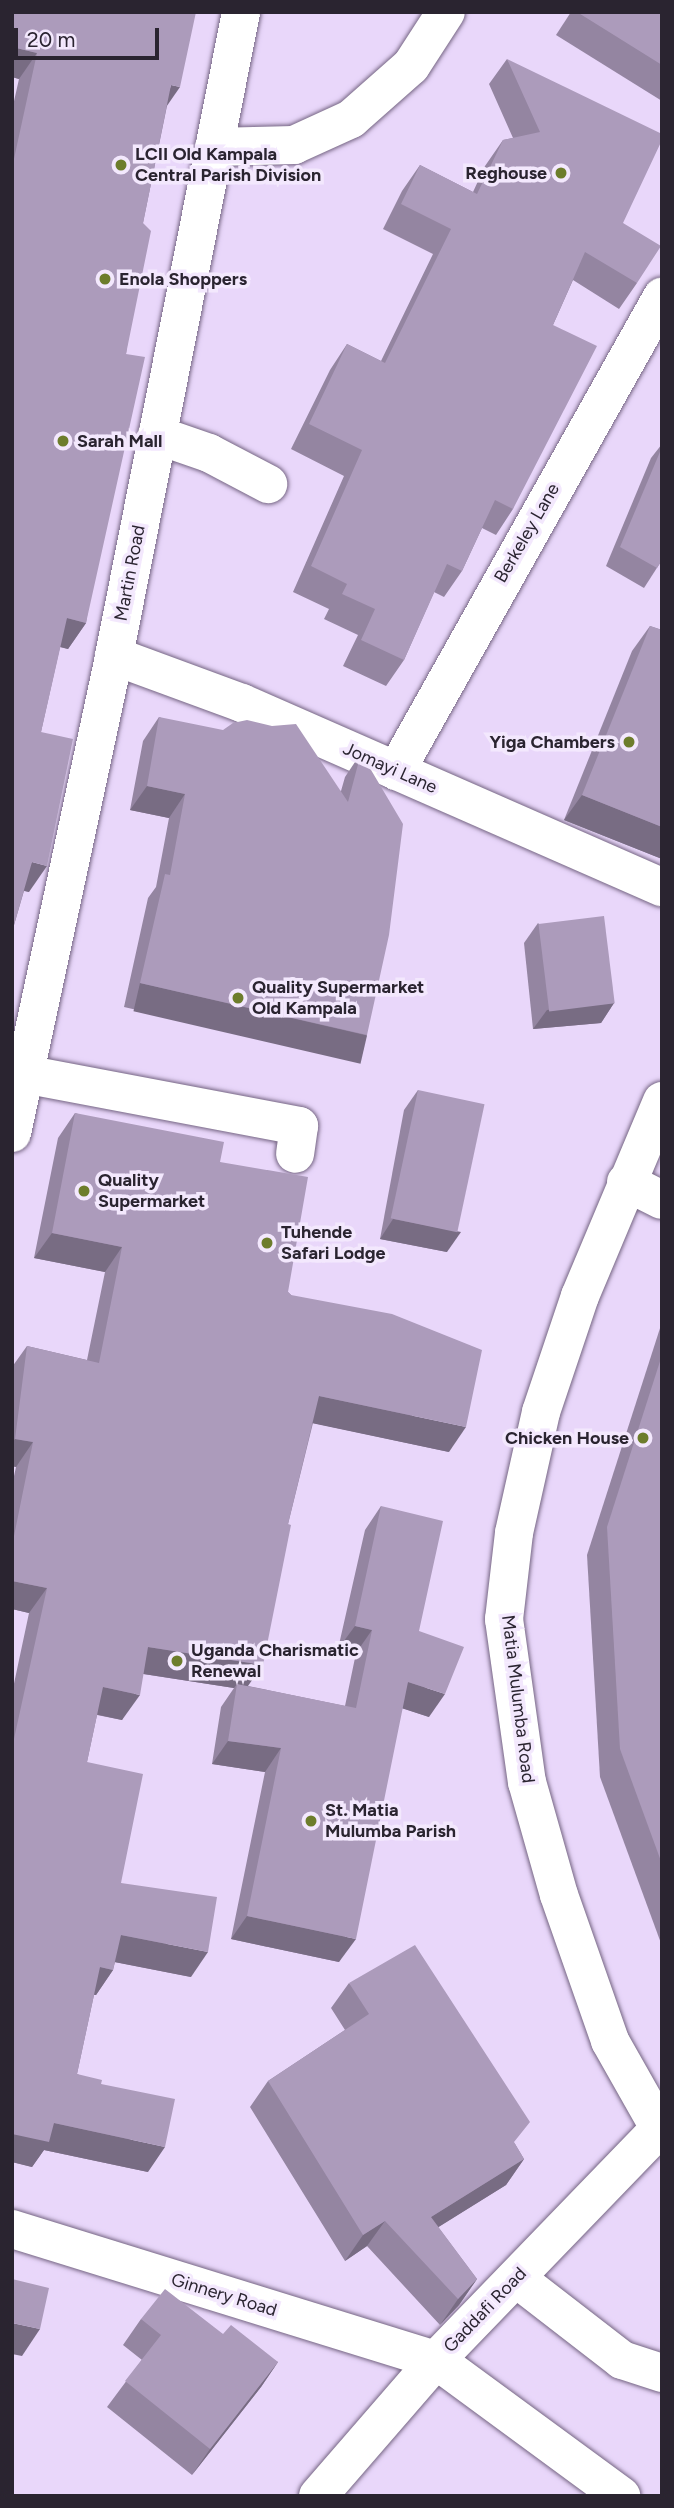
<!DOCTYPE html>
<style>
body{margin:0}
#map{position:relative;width:674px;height:2508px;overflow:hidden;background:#e9d7fa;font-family:Figtree,sans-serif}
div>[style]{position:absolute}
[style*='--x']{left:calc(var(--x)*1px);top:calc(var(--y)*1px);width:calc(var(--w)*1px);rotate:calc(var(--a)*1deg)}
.roads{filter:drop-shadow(0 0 2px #756583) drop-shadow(0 0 2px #756583)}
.minor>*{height:38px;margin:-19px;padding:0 19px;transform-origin:19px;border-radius:19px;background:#fff}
.wall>*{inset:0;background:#9485a1}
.shaded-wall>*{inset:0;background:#786c83;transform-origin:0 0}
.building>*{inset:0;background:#ac9bbb;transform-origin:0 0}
.dots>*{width:19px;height:19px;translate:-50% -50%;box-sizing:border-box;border:4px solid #f3e8fd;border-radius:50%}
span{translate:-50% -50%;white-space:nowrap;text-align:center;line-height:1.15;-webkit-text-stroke:7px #f3e8fd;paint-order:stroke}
.poi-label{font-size:18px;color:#2a2430;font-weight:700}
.left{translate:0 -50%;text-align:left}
.right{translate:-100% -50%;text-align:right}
.street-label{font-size:18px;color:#2a2430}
.frame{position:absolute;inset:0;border:14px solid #2a2430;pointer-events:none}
.scale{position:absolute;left:14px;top:28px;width:145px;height:32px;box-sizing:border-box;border:4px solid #2a2430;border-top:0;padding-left:9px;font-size:21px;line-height:24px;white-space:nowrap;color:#2a2430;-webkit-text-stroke:5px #f3e8fd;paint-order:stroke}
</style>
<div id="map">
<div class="roads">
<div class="minor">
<div style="--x:214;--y:147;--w:80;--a:-1.4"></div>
<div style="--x:294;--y:145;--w:63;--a:-24.5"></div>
<div style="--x:351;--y:119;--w:80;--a:-41.5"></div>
<div style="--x:411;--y:66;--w:64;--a:-57.1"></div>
<div style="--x:157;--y:435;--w:55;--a:19.1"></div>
<div style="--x:209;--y:453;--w:67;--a:27.7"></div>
<div style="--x:114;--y:656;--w:136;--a:20.2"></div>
<div style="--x:242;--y:703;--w:459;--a:23.7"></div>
<div style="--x:396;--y:771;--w:544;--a:-60.7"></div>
<div style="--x:24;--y:1074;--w:280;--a:10.7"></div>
<div style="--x:299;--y:1126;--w:28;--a:98"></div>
<div style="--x:662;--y:1101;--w:212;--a:112.8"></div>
<div style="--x:580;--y:1296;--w:122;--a:108.6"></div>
<div style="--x:541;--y:1412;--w:124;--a:102.6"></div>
<div style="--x:514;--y:1533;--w:87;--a:96.6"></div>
<div style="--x:504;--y:1619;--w:165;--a:82"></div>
<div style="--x:527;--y:1782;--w:117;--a:74.2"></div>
<div style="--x:559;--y:1895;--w:155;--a:70.7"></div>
<div style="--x:610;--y:2041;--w:106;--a:60.5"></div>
<div style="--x:12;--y:1133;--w:488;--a:-77.9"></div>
<div style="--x:114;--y:656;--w:656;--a:-78.84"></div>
<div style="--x:626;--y:1182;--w:40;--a:26.6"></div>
<div style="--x:12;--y:2229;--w:444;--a:17.2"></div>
<div style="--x:436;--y:2360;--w:230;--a:36.3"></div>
<div style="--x:516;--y:2278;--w:134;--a:37.7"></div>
<div style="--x:622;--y:2360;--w:42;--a:18"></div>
<div style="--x:318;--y:2496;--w:180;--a:-49.1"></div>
<div style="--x:436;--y:2360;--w:321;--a:-46"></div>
</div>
</div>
<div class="wall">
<div style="clip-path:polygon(12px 12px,167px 106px,143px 223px,126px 354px,86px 623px,68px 649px,60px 647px,41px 732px,29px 892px,24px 891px,12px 932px,12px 110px,19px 79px,12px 77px)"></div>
<div style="clip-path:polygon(571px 12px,662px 12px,662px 101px,556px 35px)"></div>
<div style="clip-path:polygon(507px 59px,623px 223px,637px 283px,619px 309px,573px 280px,553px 325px,513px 509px,496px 535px,482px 528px,462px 571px,444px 597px,434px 592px,404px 660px,386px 686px,343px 666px,358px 635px,324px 619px,329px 609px,293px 592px,344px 476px,291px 449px,330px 370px,347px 344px,381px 361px,433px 254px,383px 229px,402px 191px,420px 165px,473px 192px,485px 166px,503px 140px,513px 138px,489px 84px)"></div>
<div style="clip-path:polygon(662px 444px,662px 560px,644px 588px,606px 566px,651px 458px)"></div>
<div style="clip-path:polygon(650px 626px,662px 630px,662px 859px,564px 820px,632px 651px)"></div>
<div style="clip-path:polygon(159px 717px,341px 791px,345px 777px,361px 753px,367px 1035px,350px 1059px,124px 1007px,148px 898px,156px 887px,169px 818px,130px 810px,143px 741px)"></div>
<div style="clip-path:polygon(538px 923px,614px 1003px,601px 1023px,533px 1029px,524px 943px)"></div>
<div style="clip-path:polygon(418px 1090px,447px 1252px,380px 1239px,404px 1110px)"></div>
<div style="clip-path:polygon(75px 1113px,220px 1162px,288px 1292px,449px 1452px,313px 1423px,248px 1686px,345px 1706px,356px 1653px,338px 1649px,365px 1530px,381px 1506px,419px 1631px,429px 1717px,402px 1708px,339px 1962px,231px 1939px,265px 1772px,212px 1764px,221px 1707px,234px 1688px,143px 1674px,122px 1720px,97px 1715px,87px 1762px,121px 1883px,191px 1977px,115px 1962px,113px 1970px,96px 1995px,94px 1995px,77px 2074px,101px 2084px,148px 2172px,44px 2150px,32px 2167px,12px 2162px,12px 1693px,29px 1613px,12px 1609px,12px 1485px,16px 1467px,12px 1466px,12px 1367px,27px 1346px,87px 1360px,105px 1272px,34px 1258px,58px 1138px)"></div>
<div style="clip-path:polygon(662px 1322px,662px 1946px,600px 1777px,587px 1555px)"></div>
<div style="clip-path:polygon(349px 1983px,515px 2144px,524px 2159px,506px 2185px,438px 2227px,477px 2279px,459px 2305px,440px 2325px,367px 2246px,345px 2261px,250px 2107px,268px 2081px,345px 2030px,331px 2008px)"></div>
<div style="clip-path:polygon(141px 2319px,223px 2334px,278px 2362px,261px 2387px,192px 2475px,107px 2407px,142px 2360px,123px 2345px)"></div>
</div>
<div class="shaded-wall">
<div style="clip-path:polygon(12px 47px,37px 53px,19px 79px,12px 77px)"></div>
<div style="clip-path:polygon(171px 85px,180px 87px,162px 113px)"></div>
<div style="clip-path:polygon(67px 618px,86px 623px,68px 649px,49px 644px)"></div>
<div style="clip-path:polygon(147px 786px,185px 794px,169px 818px,130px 810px)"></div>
<div style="clip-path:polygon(582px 795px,662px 827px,662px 859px,564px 820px)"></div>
<div style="clip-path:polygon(32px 862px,47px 866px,29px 892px,14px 888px)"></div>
<div style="left:140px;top:983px;width:233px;height:29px;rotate:13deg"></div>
<div style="clip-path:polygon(614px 1003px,601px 1023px,533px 1029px,547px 1010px)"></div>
<div style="clip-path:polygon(393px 1219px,461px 1232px,447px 1252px,380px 1239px)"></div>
<div style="clip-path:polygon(52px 1233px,122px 1247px,105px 1272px,34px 1258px)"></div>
<div style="clip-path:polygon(319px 1396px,466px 1427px,449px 1452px,302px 1421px)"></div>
<div style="clip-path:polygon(15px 1439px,33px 1442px,16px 1467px,12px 1466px,12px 1443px)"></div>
<div style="clip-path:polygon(12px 1581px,47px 1588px,29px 1613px,12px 1609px)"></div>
<div style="clip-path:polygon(355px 1626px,372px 1630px,356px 1653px,338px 1649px)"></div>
<div style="clip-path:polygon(148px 1647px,263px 1665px,245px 1690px,237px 1684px,234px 1688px,131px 1672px)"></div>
<div style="clip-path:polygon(408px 1682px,445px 1694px,429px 1717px,392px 1705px)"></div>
<div style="clip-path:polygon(103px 1687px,140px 1695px,122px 1720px,85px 1712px)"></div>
<div style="clip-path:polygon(228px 1741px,281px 1748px,265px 1772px,212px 1764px)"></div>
<div style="clip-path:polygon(247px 1916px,356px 1939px,339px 1962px,231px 1939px)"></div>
<div style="clip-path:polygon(121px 1935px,208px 1952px,191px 1977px,104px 1960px)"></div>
<div style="clip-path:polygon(100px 1967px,113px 1970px,96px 1995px,82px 1992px)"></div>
<div style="clip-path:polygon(54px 2123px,165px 2147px,148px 2172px,44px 2150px,32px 2167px,12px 2162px,12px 2133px)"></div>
<div style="clip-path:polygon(524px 2159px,506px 2185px,413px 2243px,431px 2217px)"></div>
<div style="clip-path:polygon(385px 2221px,367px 2246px,345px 2261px,363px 2235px)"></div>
<div style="clip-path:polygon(477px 2279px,459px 2305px,440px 2325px,458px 2299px)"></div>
<div style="clip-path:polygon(12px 2323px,40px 2329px,22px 2356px,12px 2354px)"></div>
<div style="clip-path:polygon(278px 2362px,261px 2387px,192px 2475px,210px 2449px)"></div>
</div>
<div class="building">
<div style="clip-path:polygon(12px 12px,196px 12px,180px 87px,171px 85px,143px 223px,151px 231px,126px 354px,145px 357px,86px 623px,67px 618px,41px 732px,73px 739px,47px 866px,32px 862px,12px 932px,12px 168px,37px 53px,12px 47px)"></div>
<div style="clip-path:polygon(577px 12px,662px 12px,662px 65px)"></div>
<div style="clip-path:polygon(507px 59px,662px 134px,662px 140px,623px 223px,661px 246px,637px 283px,585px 252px,553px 325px,597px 346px,513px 509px,495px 500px,462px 571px,447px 564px,404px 660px,361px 640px,375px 609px,342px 594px,347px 584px,311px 566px,362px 450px,309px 424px,347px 344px,385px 363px,451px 229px,401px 204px,420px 165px,477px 194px,503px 140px,540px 132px)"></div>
<div style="clip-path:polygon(662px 447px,662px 560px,657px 568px,620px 547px)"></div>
<div style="clip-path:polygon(650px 626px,662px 630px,662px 827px,582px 795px)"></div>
<div style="clip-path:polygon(159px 717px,223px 730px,233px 723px,247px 720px,272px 726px,296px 724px,348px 802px,361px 753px,403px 824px,389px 935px,367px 1035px,140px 983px,165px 874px,170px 875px,185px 794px,147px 786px)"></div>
<div style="left:604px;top:916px;width:88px;height:66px;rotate:83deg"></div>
<div style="left:418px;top:1090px;width:68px;height:131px;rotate:12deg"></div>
<div style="clip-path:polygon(75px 1113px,224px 1142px,220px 1162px,308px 1177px,288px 1292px,291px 1295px,392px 1314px,482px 1350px,466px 1427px,319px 1396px,288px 1524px,291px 1525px,263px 1665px,148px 1647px,140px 1695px,103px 1687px,87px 1762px,143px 1774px,121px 1883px,217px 1897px,208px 1952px,121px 1935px,113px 1970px,100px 1967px,77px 2074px,102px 2080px,101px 2084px,175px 2099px,165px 2147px,54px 2123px,49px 2142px,12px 2134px,12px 1748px,47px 1588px,12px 1581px,12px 1546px,33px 1442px,15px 1439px,27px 1346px,99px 1363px,122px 1247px,52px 1233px)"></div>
<div style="clip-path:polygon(662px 1355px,662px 1864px,620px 1749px,607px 1527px)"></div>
<div style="clip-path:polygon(381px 1506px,443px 1521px,419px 1631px,464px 1647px,445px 1694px,408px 1682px,356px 1939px,247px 1916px,281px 1748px,228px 1741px,237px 1684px,356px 1708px,372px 1630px,355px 1626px)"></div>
<div style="clip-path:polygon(415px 1945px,530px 2122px,514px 2142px,524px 2159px,431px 2217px,477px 2279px,458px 2299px,385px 2221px,363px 2235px,268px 2081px,369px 2014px,349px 1983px)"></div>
<div style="clip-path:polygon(12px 2279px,49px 2288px,40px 2329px,12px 2323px)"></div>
<div style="clip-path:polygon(165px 2289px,223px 2334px,231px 2325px,278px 2362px,210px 2449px,125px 2381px,161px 2335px,141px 2319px)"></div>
</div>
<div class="dots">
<div style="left:121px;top:165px;background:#6d7d2c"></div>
<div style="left:561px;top:173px;background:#6d7d2c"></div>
<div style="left:105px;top:279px;background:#6d7d2c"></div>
<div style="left:63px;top:441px;background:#6d7d2c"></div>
<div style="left:629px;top:742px;background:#6d7d2c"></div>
<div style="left:238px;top:998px;background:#6d7d2c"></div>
<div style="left:84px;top:1191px;background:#6d7d2c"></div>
<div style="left:267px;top:1243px;background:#6d7d2c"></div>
<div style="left:643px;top:1438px;background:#6d7d2c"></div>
<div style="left:177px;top:1661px;background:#6d7d2c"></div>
<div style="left:311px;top:1821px;background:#6d7d2c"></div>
</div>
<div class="poi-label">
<span class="left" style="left:135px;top:165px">LCII Old Kampala<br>Central Parish Division</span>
<span class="right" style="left:547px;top:173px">Reghouse</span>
<span class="left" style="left:119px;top:279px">Enola Shoppers</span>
<span class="left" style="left:77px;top:441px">Sarah Mall</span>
<span class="right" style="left:615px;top:742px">Yiga Chambers</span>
<span class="left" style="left:252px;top:998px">Quality Supermarket<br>Old Kampala</span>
<span class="left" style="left:98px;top:1191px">Quality<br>Supermarket</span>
<span class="left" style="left:281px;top:1243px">Tuhende<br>Safari Lodge</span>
<span class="right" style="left:629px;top:1438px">Chicken House</span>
<span class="left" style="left:191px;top:1661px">Uganda Charismatic<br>Renewal</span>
<span class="left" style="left:325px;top:1821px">St. Matia<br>Mulumba Parish</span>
</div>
<div class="street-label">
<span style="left:527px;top:533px;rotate:-60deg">Berkeley Lane</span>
<span style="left:130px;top:573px;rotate:-79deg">Martin Road</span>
<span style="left:390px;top:768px;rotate:24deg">Jomayi Lane</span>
<span style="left:518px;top:1699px;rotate:83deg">Matia Mulumba Road</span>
<span style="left:224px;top:2295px;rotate:17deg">Ginnery Road</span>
<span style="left:485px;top:2310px;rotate:-46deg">Gaddafi Road</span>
</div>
<div class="frame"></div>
<div class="scale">20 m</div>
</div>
